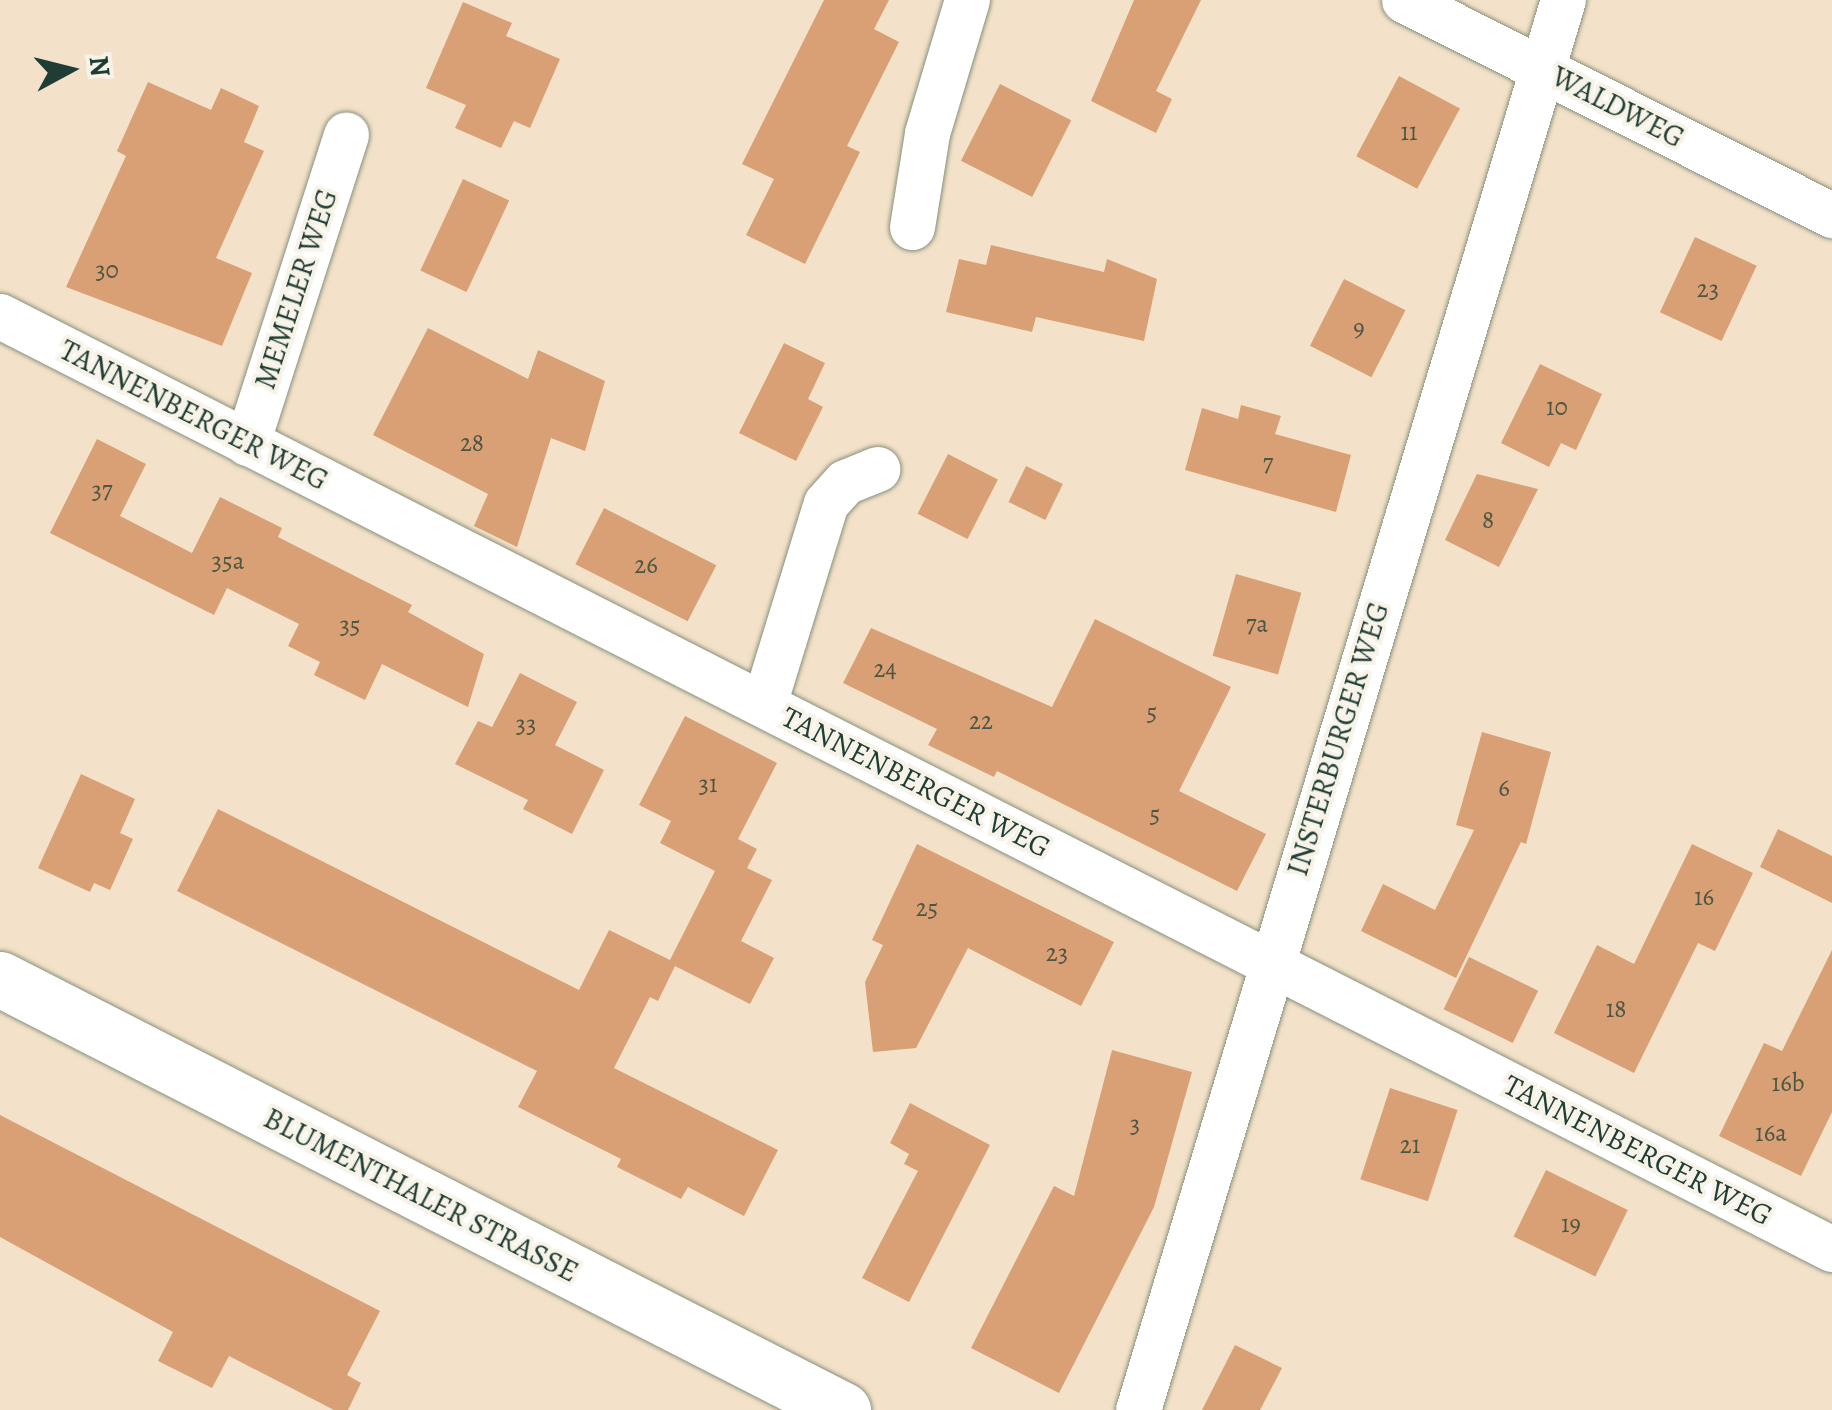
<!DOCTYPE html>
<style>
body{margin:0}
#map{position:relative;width:1832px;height:1410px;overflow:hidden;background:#f3e2c9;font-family:Alegreya,serif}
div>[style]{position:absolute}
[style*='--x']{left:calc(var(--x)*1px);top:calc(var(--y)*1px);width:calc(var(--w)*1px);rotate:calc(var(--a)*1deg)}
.building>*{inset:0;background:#d8a074;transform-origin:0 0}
.roads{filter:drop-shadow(0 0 2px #89907e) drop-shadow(0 0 2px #89907e)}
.minor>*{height:45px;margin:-22.5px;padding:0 22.5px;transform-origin:22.5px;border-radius:22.5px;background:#fff}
.secondary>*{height:55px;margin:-27.5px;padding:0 27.5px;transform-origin:27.5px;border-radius:27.5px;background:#fff}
span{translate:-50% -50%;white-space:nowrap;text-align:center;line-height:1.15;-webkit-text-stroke:8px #f7f3e8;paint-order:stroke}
.number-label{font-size:25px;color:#4d5644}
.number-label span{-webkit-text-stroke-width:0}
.street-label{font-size:30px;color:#1f3d34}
.north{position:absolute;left:20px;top:20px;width:100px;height:100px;-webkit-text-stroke:8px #f7f3e8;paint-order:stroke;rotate:83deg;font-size:28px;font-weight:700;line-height:40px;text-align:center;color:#1f3d34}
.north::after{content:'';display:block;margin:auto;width:35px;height:45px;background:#1f3d34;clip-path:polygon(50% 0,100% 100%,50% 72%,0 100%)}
</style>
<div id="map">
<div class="building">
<div style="clip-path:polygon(824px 0,889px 0,874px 29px,899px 42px,847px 146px,860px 152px,805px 264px,746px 235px,774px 179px,742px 164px)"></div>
<div style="clip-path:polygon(1134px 0,1201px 0,1156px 91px,1172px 99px,1156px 133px,1091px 101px)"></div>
<div style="clip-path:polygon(463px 2px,512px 23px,506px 36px,560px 59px,530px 128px,514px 121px,501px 148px,455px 128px,466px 105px,426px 88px)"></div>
<div style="left:1399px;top:76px;width:69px;height:91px;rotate:28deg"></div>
<div style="clip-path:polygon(148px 82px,211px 110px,221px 88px,259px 106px,244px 142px,264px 151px,216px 258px,252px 273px,222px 346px,66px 287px,126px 156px,117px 151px)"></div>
<div style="left:1000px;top:84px;width:80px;height:86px;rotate:27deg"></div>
<div style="left:463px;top:179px;width:51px;height:101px;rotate:25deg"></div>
<div style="left:1695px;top:237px;width:68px;height:83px;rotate:25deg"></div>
<div style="clip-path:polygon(991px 245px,1104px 272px,1107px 259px,1157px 279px,1144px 341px,1036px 317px,1032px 332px,946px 312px,959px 259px,986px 265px)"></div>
<div style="left:1344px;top:279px;width:69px;height:75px;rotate:27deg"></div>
<div style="clip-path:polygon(428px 328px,528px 379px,538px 350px,605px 381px,585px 451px,551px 438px,517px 547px,474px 526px,488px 494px,373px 435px)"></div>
<div style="clip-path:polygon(784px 343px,825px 363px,808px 399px,823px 407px,796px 461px,739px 433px)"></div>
<div style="clip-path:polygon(1540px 364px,1602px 394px,1576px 450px,1561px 443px,1549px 467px,1501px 443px)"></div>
<div style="clip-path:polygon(1241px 405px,1281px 416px,1275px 434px,1351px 455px,1336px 512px,1185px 470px,1202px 408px,1238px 419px)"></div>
<div style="clip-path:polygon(97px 439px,146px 464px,120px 516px,192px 553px,220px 497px,282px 528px,278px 537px,412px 605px,408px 612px,484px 654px,468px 707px,382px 664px,365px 700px,314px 675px,320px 662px,288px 646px,299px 624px,227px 588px,214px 615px,50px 533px)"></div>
<div style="left:948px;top:454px;width:56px;height:67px;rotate:27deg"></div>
<div style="left:1026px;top:466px;width:41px;height:40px;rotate:26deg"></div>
<div style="clip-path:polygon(1477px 474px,1538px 489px,1499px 567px,1445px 540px)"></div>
<div style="left:604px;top:508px;width:126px;height:63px;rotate:27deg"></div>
<div style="left:1236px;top:574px;width:68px;height:85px;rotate:16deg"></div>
<div style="clip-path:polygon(1095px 619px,1231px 687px,1179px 791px,1266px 834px,1237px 891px,997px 771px,994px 777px,928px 745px,937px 729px,843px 683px,871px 628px,1052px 707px)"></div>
<div style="clip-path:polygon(520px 673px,577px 702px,555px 745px,604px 770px,572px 834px,523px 809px,528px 800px,455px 764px,478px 721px,492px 727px)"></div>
<div style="clip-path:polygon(685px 716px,777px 763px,738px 839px,757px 849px,747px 868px,772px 880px,741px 941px,774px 958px,750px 1004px,675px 966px,658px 1001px,650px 997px,614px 1068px,778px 1150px,744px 1216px,688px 1187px,681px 1199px,617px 1167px,621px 1159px,518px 1107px,537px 1071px,177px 891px,218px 809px,579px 990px,609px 930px,670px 960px,715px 871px,660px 843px,671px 821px,639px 805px)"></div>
<div style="clip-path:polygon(1482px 732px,1551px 752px,1526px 844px,1521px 842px,1456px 978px,1361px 931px,1383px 884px,1435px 910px,1474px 830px,1456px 825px)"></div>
<div style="clip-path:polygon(81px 774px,135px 799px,120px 833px,133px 839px,110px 890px,94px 883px,90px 892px,38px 868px)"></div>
<div style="clip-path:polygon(1778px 829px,1832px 856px,1832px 903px,1760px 867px)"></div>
<div style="clip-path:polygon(917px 844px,1114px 942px,1081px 1006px,968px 948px,916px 1048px,873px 1052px,865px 982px,883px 945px,872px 940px)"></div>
<div style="clip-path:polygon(1692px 844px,1753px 873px,1715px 951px,1698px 943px,1634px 1073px,1554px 1033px,1597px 945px,1634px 964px)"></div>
<div style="clip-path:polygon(1832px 950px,1832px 1112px,1801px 1176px,1719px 1136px,1764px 1043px,1782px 1051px)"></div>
<div style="left:1469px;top:957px;width:77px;height:58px;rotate:26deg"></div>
<div style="clip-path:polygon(1112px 1050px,1192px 1072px,1154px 1207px,1059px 1393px,971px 1348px,1054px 1186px,1074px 1196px)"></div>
<div style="left:1390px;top:1088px;width:71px;height:96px;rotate:18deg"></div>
<div style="clip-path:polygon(910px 1103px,990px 1145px,909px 1302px,862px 1278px,918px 1171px,904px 1164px,909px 1154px,890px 1143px)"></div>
<div style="clip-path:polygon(0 1115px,380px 1311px,347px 1375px,361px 1383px,348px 1410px,334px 1410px,229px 1356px,212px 1388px,158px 1361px,173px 1332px,0 1237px)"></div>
<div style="left:1546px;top:1170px;width:91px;height:74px;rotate:26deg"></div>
<div style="clip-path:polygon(1235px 1345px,1282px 1368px,1260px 1410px,1202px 1410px)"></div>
</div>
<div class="roads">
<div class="minor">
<div style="--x:1404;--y:0;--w:479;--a:26.7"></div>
<div style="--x:912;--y:227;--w:95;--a:-80.9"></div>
<div style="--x:927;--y:133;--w:139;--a:-73.3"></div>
<div style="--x:0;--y:316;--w:2056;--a:26.99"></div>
<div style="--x:247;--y:443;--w:324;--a:-72.2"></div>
<div style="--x:764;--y:704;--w:210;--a:-72.9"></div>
<div style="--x:826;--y:503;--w:28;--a:-48"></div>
<div style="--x:845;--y:482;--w:35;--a:-22"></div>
<div style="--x:1138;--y:1410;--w:1473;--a:-73.23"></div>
</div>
<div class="secondary">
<div style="--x:0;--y:979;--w:947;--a:27.08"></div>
</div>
</div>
<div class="number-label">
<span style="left:1409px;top:132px">11</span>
<span style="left:107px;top:270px">30</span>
<span style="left:1708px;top:289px">23</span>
<span style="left:1359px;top:328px">9</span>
<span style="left:1557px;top:407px">10</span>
<span style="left:472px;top:443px">28</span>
<span style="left:1268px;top:463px">7</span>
<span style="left:102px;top:490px">37</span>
<span style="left:1488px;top:520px">8</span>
<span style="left:228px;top:561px">35a</span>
<span style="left:646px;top:565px">26</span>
<span style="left:1257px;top:624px">7a</span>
<span style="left:350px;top:625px">35</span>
<span style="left:885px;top:669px">24</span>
<span style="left:1152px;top:712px">5</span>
<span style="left:981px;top:721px">22</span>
<span style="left:526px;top:724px">33</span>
<span style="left:708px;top:784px">31</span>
<span style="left:1504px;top:788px">6</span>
<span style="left:1155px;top:814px">5</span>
<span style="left:1704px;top:897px">16</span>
<span style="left:927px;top:908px">25</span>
<span style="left:1057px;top:953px">23</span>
<span style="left:1616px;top:1009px">18</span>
<span style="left:1788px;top:1083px">16b</span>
<span style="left:1135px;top:1124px">3</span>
<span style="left:1771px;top:1133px">16a</span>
<span style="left:1410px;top:1145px">21</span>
<span style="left:1571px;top:1224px">19</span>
</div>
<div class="street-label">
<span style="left:1618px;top:107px;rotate:27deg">WALDWEG</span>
<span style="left:296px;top:289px;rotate:-72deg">MEMELER WEG</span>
<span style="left:194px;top:415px;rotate:27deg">TANNENBERGER WEG</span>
<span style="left:1338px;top:739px;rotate:-73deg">INSTERBURGER WEG</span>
<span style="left:916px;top:782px;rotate:27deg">TANNENBERGER WEG</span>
<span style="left:1638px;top:1150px;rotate:27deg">TANNENBERGER WEG</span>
<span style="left:421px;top:1195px;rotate:27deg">BLUMENTHALER STRASSE</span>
</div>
<div class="north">N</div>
</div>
